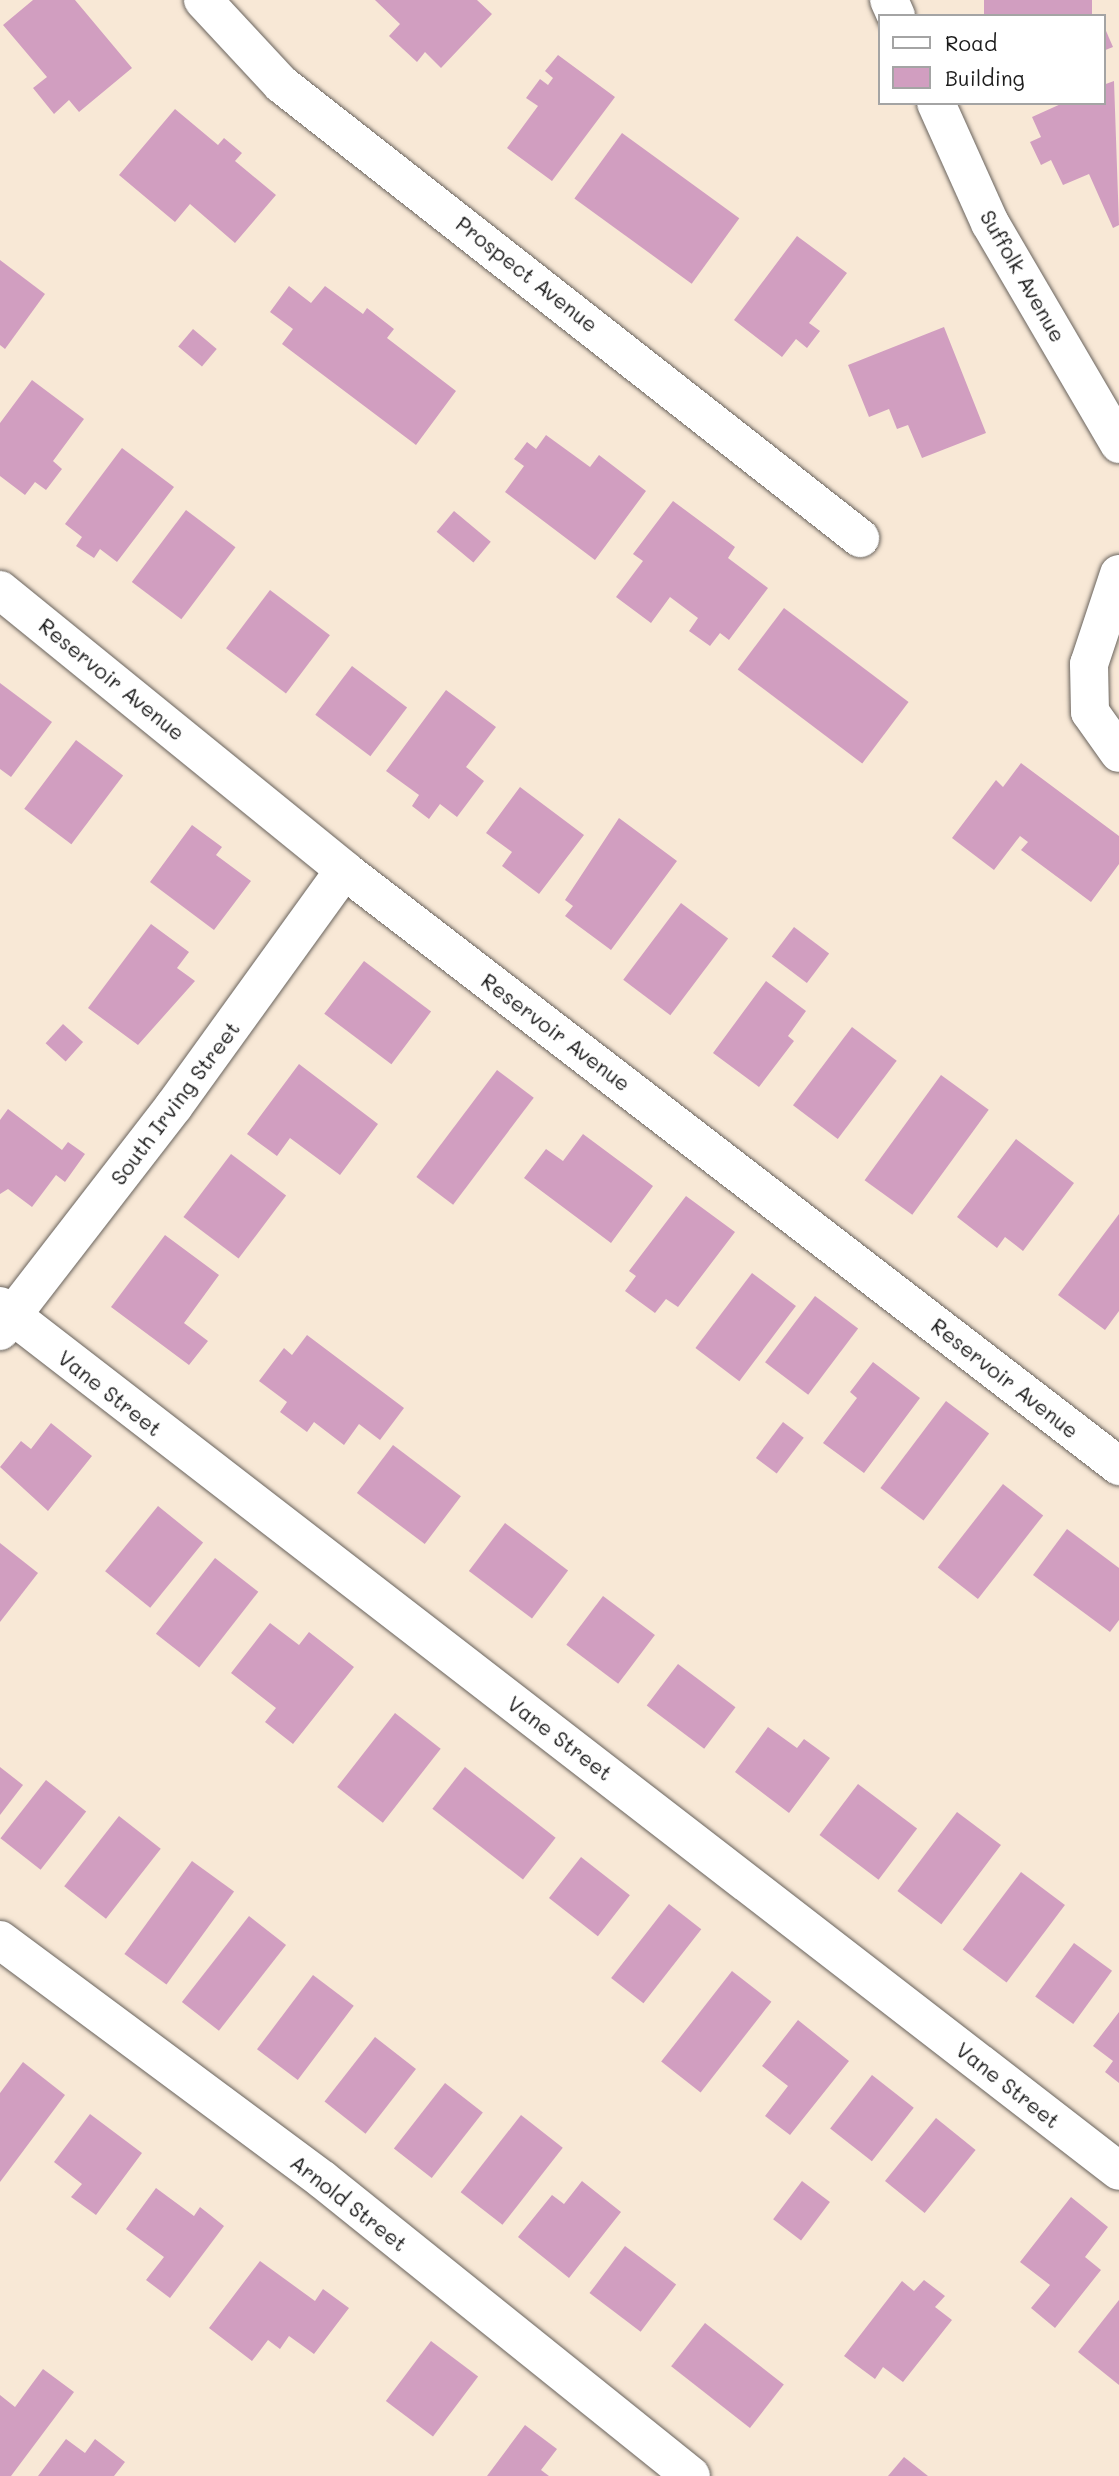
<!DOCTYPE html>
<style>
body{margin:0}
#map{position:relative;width:1119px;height:2476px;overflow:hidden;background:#f8e8d6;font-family:Mali,sans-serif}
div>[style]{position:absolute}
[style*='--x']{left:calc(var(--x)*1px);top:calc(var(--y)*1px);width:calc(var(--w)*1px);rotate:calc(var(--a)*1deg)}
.building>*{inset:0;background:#d19ec0;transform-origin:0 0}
.roads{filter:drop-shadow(0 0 2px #69635d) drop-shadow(0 0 2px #69635d)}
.minor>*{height:38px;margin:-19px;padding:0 19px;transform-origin:19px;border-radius:19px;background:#fff}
.tertiary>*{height:38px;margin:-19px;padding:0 19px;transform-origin:19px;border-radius:19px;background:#fff}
span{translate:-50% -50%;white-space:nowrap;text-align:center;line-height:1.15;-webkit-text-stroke:6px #fff;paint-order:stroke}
.street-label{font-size:21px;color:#1c1c1c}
.legend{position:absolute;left:878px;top:14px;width:228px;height:91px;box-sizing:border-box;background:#fff;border:2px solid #a4a4a4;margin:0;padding:9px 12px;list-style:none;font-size:21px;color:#1c1c1c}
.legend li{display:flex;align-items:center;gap:14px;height:35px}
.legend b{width:35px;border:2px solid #a4a4a4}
</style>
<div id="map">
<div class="building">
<div style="clip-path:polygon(33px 0,75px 0,132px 68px,79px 112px,69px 100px,54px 114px,33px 88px,47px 77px,3px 25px)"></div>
<div style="clip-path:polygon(375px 0,477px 0,492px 14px,441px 68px,425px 52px,417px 62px,389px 36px,400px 24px)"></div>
<div style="left:984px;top:0;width:108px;height:17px"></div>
<div style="clip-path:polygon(1103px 24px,1113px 47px,1103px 51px)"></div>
<div style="clip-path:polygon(558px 55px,615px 97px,552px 181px,507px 148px,538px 106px,526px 98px,540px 79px,548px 85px,553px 78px,545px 71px)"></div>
<div style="clip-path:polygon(1114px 81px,1119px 225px,1113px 228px,1089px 174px,1063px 185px,1051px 160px,1041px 165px,1030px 142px,1041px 137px,1032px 117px,1063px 103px,1103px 103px,1103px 85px)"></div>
<div style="clip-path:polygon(175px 109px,218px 145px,224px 138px,242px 153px,235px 161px,276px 195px,235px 243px,190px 204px,175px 222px,119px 175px)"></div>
<div style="left:622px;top:133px;width:145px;height:81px;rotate:36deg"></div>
<div style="clip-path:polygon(797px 236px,847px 273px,809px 323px,820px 331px,807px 348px,796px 339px,782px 357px,734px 320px)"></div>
<div style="clip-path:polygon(0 260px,45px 294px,5px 349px,0 345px)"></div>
<div style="clip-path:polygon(289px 286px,311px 303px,325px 286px,363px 314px,367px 308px,394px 329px,387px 338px,456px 391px,416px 445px,282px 344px,293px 329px,270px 312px)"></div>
<div style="clip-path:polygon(944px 327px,986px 433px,922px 458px,908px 425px,897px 429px,889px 409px,869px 417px,848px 365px)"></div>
<div style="left:193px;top:329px;width:31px;height:23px;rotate:40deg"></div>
<div style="clip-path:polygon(32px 380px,84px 419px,53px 461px,62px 469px,46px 490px,35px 482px,25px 495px,0 476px,0 423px)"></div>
<div style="clip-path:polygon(546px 435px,590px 467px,599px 455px,646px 491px,595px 560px,505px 492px,524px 466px,514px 459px,527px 442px,536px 449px)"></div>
<div style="clip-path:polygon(122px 448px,174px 487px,117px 562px,100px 549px,94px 558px,76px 546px,82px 537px,65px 524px)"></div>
<div style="clip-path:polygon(673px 501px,735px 547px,728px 558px,768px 588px,729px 640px,720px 633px,710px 646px,689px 631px,698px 618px,670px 597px,651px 623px,616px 597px,643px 561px,633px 554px)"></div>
<div style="left:186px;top:510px;width:62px;height:90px;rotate:37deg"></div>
<div style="left:454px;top:511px;width:48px;height:27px;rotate:40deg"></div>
<div style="left:270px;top:590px;width:75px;height:73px;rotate:37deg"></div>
<div style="left:784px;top:608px;width:156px;height:77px;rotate:37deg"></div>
<div style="left:352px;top:666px;width:69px;height:61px;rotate:37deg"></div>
<div style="clip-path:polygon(0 683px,52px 722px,11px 777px,0 769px)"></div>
<div style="clip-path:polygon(446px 690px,496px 727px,466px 767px,484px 781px,457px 817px,440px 804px,429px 819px,412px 806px,419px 795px,386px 771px)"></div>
<div style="left:76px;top:740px;width:59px;height:86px;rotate:37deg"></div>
<div style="clip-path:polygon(1021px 763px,1119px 836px,1119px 864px,1091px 902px,1021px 850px,1028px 842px,1020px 836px,994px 870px,952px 838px,996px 780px,1003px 787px)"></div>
<div style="clip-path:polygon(520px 787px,584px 835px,539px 894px,502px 866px,512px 852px,486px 833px)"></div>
<div style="clip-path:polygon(619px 818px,677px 861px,611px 950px,565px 916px,573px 906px,565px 900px)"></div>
<div style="clip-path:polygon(192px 825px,222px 847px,216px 855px,251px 881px,214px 930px,150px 882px)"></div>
<div style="left:681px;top:903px;width:59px;height:96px;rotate:37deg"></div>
<div style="clip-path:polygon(151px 924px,189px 952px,177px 968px,195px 981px,138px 1045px,88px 1008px)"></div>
<div style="left:794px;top:927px;width:44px;height:37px;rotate:37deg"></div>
<div style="left:364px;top:961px;width:84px;height:66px;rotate:37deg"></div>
<div style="clip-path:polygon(766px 981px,806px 1011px,788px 1036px,794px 1041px,759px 1087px,713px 1053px)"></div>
<div style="left:63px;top:1024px;width:27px;height:26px;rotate:42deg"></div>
<div style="left:852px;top:1027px;width:56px;height:98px;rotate:37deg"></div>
<div style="clip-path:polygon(299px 1064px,378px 1124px,340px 1175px,290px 1138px,277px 1156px,247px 1134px)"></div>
<div style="left:497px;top:1070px;width:46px;height:134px;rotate:37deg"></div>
<div style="left:941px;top:1075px;width:59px;height:130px;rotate:36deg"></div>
<div style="clip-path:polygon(8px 1109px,62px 1150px,68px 1142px,85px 1154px,65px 1182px,56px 1175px,32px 1207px,8px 1189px,0 1194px,0 1120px)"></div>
<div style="clip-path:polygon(583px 1134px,653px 1186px,611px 1243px,524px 1178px,546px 1149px,563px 1161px)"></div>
<div style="clip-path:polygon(1016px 1139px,1074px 1183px,1023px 1251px,1005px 1237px,997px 1248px,957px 1217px)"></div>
<div style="left:231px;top:1154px;width:69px;height:79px;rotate:37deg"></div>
<div style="clip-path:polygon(686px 1196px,735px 1232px,678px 1307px,666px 1299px,655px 1313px,625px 1291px,636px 1276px,629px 1271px)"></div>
<div style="clip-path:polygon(1119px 1214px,1119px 1311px,1105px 1330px,1058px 1295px)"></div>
<div style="clip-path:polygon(165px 1235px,219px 1275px,184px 1323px,208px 1341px,189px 1365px,111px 1307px)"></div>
<div style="left:752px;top:1273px;width:55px;height:94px;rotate:37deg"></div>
<div style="left:815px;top:1296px;width:54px;height:83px;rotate:37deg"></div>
<div style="clip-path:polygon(307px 1335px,404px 1408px,380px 1440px,359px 1424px,344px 1445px,314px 1422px,307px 1432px,280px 1412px,287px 1402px,259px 1381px,284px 1348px,292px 1355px)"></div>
<div style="clip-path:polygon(873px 1362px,920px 1398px,864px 1473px,823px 1443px,857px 1398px,850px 1392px)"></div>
<div style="left:946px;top:1401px;width:54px;height:109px;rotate:37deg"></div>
<div style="left:783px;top:1422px;width:26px;height:45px;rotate:37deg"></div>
<div style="clip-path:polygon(51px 1423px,92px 1456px,48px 1511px,0 1467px,21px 1441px,31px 1449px)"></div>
<div style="left:393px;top:1445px;width:85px;height:60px;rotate:37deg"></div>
<div style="left:1003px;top:1484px;width:51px;height:106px;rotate:38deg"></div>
<div style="left:158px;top:1506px;width:58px;height:84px;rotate:39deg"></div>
<div style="left:505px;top:1523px;width:79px;height:60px;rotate:37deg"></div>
<div style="clip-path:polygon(1067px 1529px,1119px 1568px,1119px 1620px,1110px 1632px,1033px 1575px)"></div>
<div style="clip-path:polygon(0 1543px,38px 1573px,0 1622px)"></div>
<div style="left:215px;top:1558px;width:55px;height:96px;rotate:38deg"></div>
<div style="left:603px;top:1596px;width:65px;height:61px;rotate:37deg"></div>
<div style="clip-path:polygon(270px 1623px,299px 1645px,309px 1632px,354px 1667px,293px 1744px,265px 1722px,276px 1708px,231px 1673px)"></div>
<div style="left:678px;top:1664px;width:72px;height:52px;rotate:37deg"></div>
<div style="left:395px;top:1713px;width:58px;height:94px;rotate:38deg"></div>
<div style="clip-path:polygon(768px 1727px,797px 1748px,804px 1739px,830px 1758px,789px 1813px,735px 1772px)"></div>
<div style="clip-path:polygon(0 1767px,23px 1785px,0 1815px)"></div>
<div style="left:465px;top:1767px;width:115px;height:53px;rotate:38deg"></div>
<div style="left:46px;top:1780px;width:51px;height:74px;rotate:38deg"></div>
<div style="left:858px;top:1784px;width:74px;height:64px;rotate:37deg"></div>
<div style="left:957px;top:1812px;width:55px;height:99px;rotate:37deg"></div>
<div style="left:119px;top:1816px;width:53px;height:89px;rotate:38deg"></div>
<div style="left:581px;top:1857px;width:62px;height:52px;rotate:38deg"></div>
<div style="left:192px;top:1861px;width:52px;height:115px;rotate:36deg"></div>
<div style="left:1021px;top:1872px;width:55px;height:97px;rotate:37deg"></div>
<div style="left:669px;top:1904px;width:41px;height:94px;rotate:38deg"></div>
<div style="left:249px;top:1916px;width:47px;height:109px;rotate:38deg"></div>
<div style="left:1074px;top:1943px;width:47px;height:66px;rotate:36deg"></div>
<div style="left:732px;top:1971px;width:50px;height:115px;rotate:38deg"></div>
<div style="left:313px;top:1975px;width:51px;height:93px;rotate:37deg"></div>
<div style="clip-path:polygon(1119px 2012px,1119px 2083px,1105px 2072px,1113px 2061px,1093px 2046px)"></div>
<div style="clip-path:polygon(798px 2020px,849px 2061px,790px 2135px,765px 2116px,788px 2086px,762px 2066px)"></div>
<div style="left:375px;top:2037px;width:52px;height:82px;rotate:38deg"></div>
<div style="clip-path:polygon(23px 2062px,65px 2095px,0 2182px,0 2093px)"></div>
<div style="left:872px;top:2075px;width:53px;height:68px;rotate:38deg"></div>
<div style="left:445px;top:2083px;width:48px;height:83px;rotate:38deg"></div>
<div style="clip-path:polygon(90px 2114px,142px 2153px,96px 2215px,71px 2197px,82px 2184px,54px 2162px)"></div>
<div style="left:521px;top:2115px;width:53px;height:98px;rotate:38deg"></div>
<div style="left:936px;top:2118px;width:51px;height:81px;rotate:39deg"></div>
<div style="clip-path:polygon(582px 2181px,621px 2212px,569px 2278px,518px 2237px,552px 2195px,564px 2204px)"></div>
<div style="left:802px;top:2181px;width:35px;height:48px;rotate:37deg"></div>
<div style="clip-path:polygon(156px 2188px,194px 2216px,200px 2207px,224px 2226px,170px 2298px,146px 2280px,164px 2257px,126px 2229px)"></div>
<div style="clip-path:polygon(1071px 2197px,1108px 2227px,1085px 2257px,1101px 2270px,1055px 2328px,1031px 2308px,1050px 2285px,1020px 2262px)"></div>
<div style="left:625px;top:2246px;width:64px;height:59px;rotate:37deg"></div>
<div style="clip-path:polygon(260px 2261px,315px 2301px,323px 2289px,349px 2308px,314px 2354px,289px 2336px,280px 2349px,268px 2340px,252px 2361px,209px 2328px)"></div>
<div style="clip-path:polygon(924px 2280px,945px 2296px,935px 2307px,952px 2320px,903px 2382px,883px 2367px,875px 2379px,844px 2356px,902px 2281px,914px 2291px)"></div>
<div style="clip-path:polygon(1119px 2300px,1119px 2385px,1078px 2352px)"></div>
<div style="left:705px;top:2323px;width:100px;height:55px;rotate:38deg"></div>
<div style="left:431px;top:2341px;width:59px;height:75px;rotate:37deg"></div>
<div style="clip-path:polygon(43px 2369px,74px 2392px,11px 2476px,0 2476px,0 2395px,15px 2407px)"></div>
<div style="clip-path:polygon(525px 2425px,557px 2449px,541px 2470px,549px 2476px,487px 2476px)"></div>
<div style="clip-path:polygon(66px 2439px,85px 2453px,95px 2439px,125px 2462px,114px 2476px,38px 2476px)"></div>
<div style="clip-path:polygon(904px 2457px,928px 2476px,888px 2476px)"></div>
</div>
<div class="roads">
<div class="minor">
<div style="--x:203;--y:0;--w:115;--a:47.1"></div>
<div style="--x:281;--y:84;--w:736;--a:38.1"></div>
<div style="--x:889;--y:0;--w:17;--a:66"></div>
<div style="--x:936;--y:103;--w:132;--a:65.8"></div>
<div style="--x:990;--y:223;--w:256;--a:59.7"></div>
<div style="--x:1119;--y:574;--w:95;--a:108.4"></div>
<div style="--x:1089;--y:664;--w:48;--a:88.8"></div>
<div style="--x:1090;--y:712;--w:50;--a:54.7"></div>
<div style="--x:0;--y:1306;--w:1414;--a:37.7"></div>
<div style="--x:0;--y:1331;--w:284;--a:-52.3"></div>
<div style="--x:174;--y:1106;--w:291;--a:-54.2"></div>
<div style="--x:0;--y:1940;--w:402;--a:36.6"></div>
<div style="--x:323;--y:2180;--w:472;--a:38.8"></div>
</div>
<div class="tertiary">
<div style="--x:0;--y:590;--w:444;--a:39.1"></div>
<div style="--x:344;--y:870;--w:978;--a:37.56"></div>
</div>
</div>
<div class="street-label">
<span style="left:527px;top:274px;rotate:38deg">Prospect Avenue</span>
<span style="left:1023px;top:276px;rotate:60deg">Suffolk Avenue</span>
<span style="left:112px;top:679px;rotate:39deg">Reservoir Avenue</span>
<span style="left:556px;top:1032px;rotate:37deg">Reservoir Avenue</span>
<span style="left:175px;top:1103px;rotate:-53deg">South Irving Street</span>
<span style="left:1005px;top:1378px;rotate:38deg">Reservoir Avenue</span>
<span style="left:110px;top:1393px;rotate:38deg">Vane Street</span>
<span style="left:560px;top:1738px;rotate:37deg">Vane Street</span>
<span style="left:1008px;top:2085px;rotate:38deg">Vane Street</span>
<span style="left:349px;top:2203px;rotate:38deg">Arnold Street</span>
</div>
<ul class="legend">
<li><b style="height:9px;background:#fff"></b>Road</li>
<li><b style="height:19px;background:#d19ec0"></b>Building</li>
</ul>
</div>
